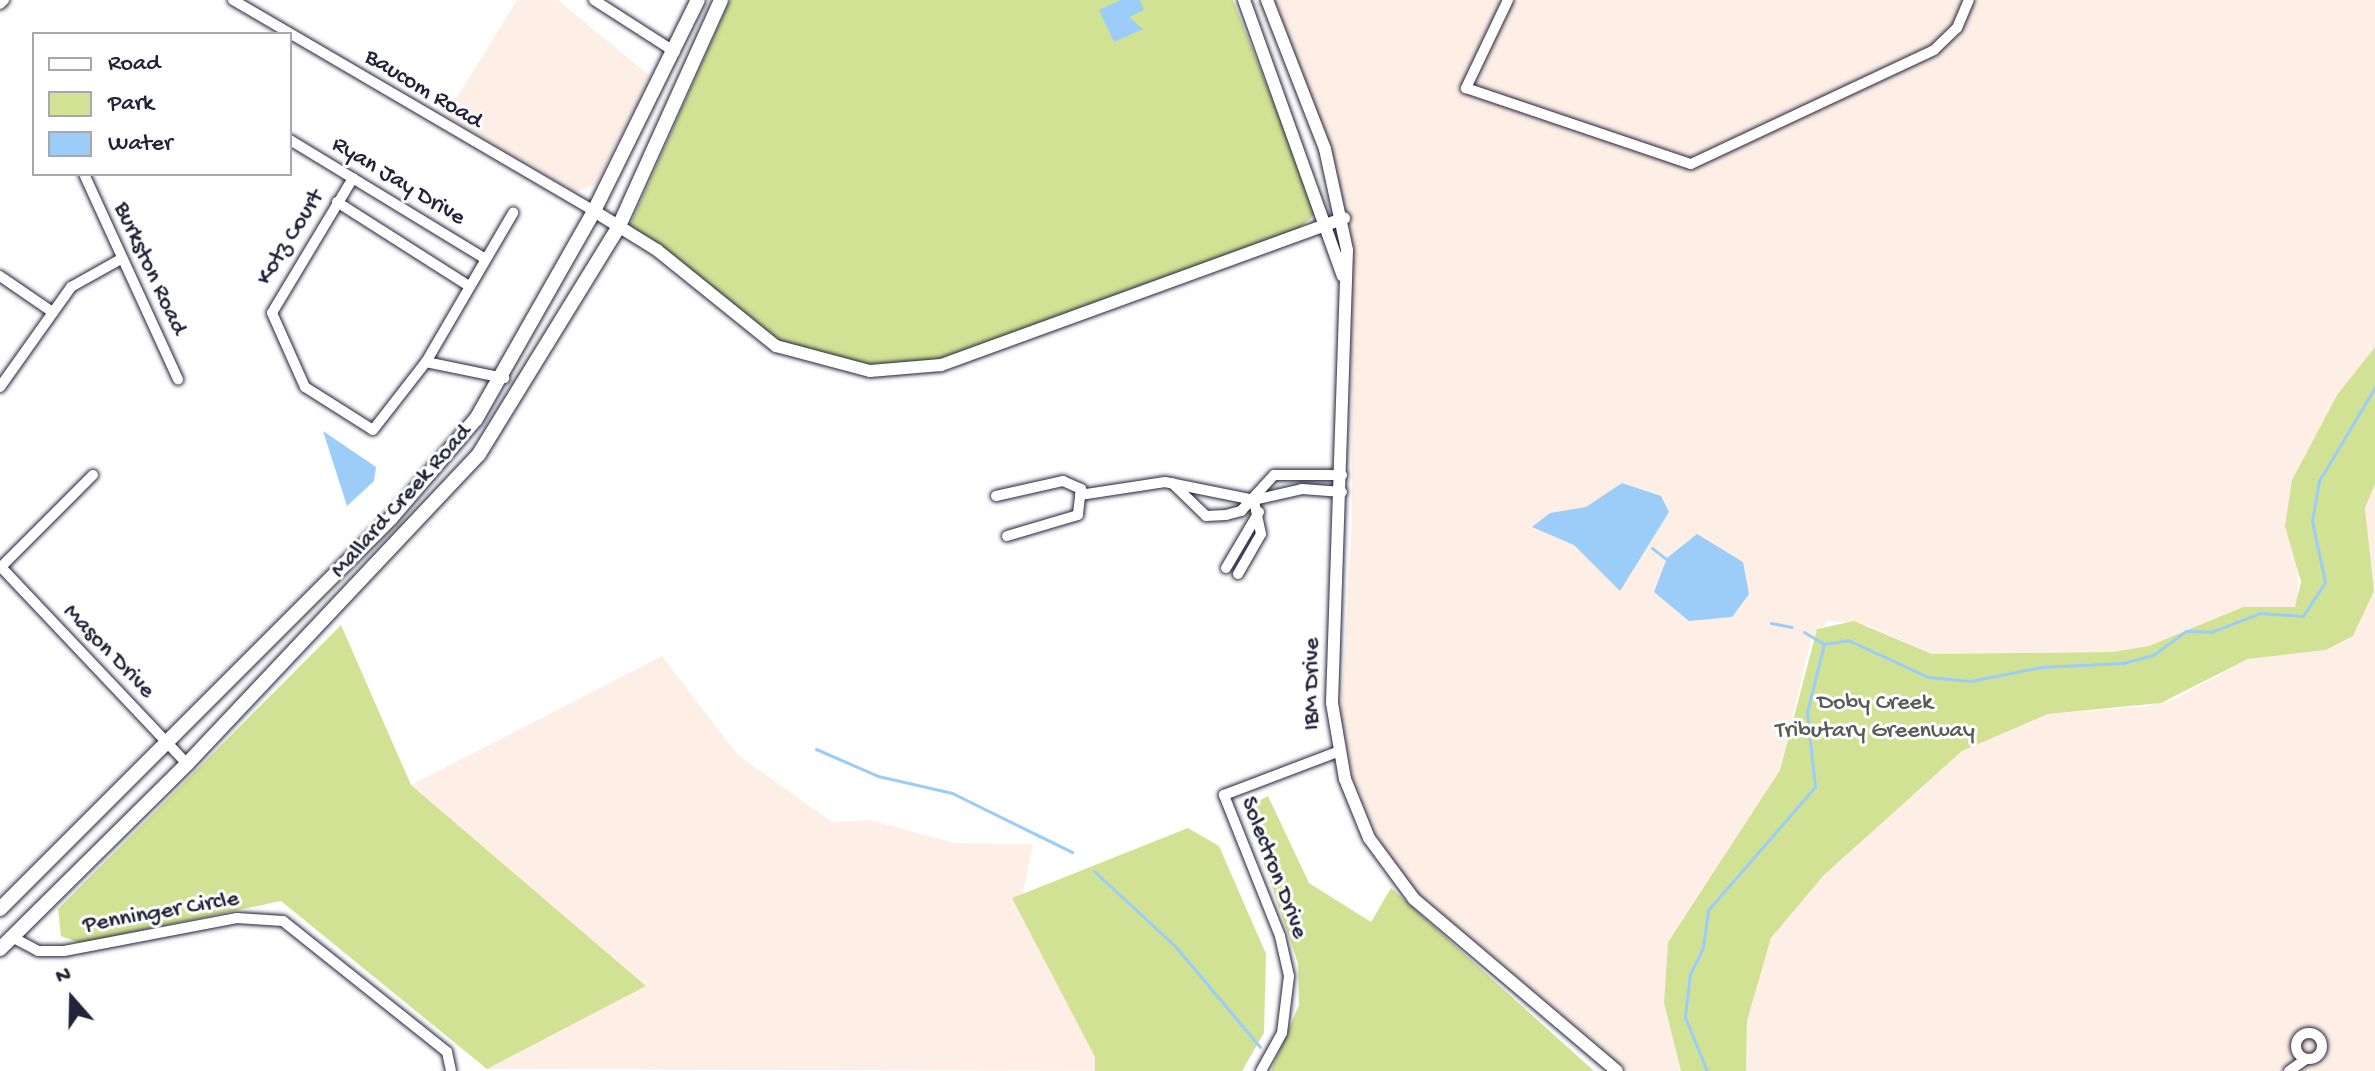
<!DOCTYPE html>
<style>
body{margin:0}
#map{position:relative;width:2375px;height:1071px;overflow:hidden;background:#fff;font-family:"Gochi Hand",sans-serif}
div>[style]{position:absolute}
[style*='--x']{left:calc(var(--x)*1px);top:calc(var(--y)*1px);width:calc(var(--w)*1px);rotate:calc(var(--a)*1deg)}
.built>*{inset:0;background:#feefe6}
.green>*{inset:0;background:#d1e295}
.water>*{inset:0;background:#9bcdf8}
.stream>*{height:3px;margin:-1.5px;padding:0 1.5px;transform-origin:1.5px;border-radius:1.5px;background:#9bcdf8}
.roads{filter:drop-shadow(0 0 2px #22223b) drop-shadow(0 0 2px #22223b)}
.minor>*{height:10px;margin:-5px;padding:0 5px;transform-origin:5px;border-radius:5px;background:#fff}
.minor>.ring{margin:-5px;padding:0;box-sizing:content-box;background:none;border:10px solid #fff;border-radius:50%}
.tertiary>*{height:12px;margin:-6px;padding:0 6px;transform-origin:6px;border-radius:6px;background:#fff}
.secondary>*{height:14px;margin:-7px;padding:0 7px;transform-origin:7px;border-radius:7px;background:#fff}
span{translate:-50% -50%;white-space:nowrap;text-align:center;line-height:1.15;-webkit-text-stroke:6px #fff;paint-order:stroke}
.street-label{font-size:24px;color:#22223b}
.park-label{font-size:24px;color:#575c56}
.legend{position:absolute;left:32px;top:32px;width:260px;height:144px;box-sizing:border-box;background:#fff;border:2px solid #a7a7b1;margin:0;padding:10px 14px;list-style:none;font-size:24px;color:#22223b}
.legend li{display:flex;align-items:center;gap:16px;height:40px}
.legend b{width:40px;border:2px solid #a7a7b1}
.north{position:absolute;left:32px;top:959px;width:80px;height:80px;-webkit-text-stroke:6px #fff;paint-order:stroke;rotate:340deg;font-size:22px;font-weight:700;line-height:32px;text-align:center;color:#22223b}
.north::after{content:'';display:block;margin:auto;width:28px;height:36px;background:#22223b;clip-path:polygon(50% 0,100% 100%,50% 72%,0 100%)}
</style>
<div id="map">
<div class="built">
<div style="clip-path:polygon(517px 0,558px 0,650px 76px,596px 184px,575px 192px,446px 115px)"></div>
<div style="clip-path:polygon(1273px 0,2375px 0,2375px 347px,2337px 395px,2292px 480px,2299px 604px,2286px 610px,2243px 607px,2149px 646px,2112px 652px,1932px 654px,1867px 625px,1828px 621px,1811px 639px,1780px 770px,1668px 941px,1664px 1003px,1681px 1071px,1629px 1071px,1416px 891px,1381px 843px,1354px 781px,1341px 714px,1352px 520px,1351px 253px,1333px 158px)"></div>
<div style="clip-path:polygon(2375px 484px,2375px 1071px,1746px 1071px,1747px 1021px,1771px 938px,1824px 875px,1962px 751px,2048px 714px,2146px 706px,2177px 698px,2248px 659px,2326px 650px,2353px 636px,2374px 591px,2365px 508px)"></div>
<div style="clip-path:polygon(662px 656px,738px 755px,832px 822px,870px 820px,954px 843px,1033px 844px,1023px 893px,1106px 1071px,487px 1069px,646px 986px,411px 785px)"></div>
</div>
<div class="green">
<div style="clip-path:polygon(730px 0,1233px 0,1317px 213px,1299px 228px,942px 359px,869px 367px,775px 340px,630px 225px)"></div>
<div style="clip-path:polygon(2375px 347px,2375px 484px,2365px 508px,2374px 591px,2353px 636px,2326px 650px,2248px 659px,2161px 703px,2048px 714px,1962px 751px,1824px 875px,1771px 938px,1747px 1021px,1746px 1071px,1681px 1071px,1664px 1003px,1668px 942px,1780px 770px,1817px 629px,1854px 621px,1932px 654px,2112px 652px,2149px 646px,2243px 607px,2295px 607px,2301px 582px,2285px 526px,2292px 480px,2337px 395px)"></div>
<div style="clip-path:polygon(341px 625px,411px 785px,646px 986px,487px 1069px,281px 901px,80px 943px,61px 936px,58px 909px)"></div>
<div style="clip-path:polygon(1268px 796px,1309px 883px,1371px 922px,1391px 888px,1594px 1071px,1271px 1071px,1299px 1005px,1298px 963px,1245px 808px)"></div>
<div style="clip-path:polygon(1188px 828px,1219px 846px,1266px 954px,1264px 1033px,1242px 1071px,1095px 1071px,1095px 1057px,1012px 898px)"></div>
</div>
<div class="water">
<div style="clip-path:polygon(1120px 0,1140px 0,1144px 10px,1129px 17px,1143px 29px,1114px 42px,1099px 10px)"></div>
<div style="clip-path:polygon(323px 431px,376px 467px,374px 481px,347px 506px)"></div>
<div style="clip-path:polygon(1622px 483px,1661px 496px,1669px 512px,1620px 591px,1574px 545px,1532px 527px,1550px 513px,1586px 507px)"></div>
<div style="clip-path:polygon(1697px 534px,1743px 562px,1749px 594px,1732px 617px,1689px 621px,1654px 592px,1667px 558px)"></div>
</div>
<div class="stream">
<div style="--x:1652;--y:548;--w:18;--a:38"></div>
<div style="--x:1771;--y:623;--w:21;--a:11"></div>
<div style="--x:1804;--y:632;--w:23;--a:31"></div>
<div style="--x:816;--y:749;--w:68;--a:23.5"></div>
<div style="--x:878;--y:776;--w:76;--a:12.9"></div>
<div style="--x:952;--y:793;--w:134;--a:26.2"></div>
<div style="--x:1094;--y:871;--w:110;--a:42.8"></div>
<div style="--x:1175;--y:946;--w:132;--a:49.9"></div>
<div style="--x:1707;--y:1071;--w:58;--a:-112.2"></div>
<div style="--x:1685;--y:1017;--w:43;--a:-83.4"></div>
<div style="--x:1690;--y:974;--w:30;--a:-64"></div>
<div style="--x:1703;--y:947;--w:37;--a:-82"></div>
<div style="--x:1708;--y:910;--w:163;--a:-49"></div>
<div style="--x:1815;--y:787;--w:75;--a:-96.1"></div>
<div style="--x:1807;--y:712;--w:70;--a:-76"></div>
<div style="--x:1824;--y:644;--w:24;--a:-9"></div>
<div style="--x:1848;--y:640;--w:88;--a:24.8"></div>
<div style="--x:1928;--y:677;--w:42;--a:5.4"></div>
<div style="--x:1970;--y:681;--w:72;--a:-11.2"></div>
<div style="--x:2041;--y:667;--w:82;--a:-2.8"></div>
<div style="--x:2123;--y:663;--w:31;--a:-15"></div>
<div style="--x:2153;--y:655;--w:41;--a:-36"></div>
<div style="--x:2186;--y:631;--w:25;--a:2"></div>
<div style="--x:2211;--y:632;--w:53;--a:-21.2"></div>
<div style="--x:2260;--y:613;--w:43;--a:4"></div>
<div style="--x:2303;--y:616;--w:40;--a:-57.1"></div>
<div style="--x:2325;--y:582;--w:62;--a:-102"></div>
<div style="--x:2312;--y:521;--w:41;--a:-80.1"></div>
<div style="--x:2319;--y:481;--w:109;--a:-59.2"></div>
</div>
<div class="roads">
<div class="minor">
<div style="--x:233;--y:0;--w:418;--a:30.3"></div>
<div style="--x:594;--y:0;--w:96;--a:32.7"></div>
<div style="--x:1508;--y:0;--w:98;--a:115.5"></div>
<div style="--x:1466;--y:88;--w:237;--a:18.7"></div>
<div style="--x:1691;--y:164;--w:268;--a:-25.1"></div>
<div style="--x:1934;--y:50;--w:32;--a:-44"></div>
<div style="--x:1957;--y:28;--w:30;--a:-67"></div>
<div style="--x:0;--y:4;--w:6;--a:-45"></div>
<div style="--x:290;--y:140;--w:227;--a:31.3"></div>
<div style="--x:84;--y:174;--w:226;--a:65.4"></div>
<div style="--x:353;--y:178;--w:157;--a:121"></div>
<div style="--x:272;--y:313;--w:81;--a:66"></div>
<div style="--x:305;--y:387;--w:80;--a:32.3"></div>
<div style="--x:373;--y:430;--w:86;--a:-52.1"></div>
<div style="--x:426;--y:362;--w:173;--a:-59.7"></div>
<div style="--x:337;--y:202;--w:156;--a:32.5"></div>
<div style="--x:0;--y:276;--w:62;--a:34.5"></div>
<div style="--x:426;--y:362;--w:80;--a:11.6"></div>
<div style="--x:0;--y:387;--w:123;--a:-54.6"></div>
<div style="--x:71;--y:287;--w:57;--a:-29.2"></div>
<div style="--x:1172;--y:483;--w:47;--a:44.1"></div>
<div style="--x:1206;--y:516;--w:20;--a:-3"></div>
<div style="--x:1226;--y:515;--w:16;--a:-15"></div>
<div style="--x:1241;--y:511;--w:49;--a:-47.5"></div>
<div style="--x:1274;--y:475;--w:68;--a:0"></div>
<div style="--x:1080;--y:495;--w:86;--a:-8.7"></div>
<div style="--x:1165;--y:482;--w:91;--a:11.4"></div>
<div style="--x:1254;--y:500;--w:49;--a:-12.9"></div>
<div style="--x:1302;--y:489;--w:40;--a:4.3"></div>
<div style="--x:996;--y:496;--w:69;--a:-12.6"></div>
<div style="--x:1063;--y:481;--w:20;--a:24"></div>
<div style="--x:1081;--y:489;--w:26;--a:97"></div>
<div style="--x:1078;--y:515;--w:74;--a:163.5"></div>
<div style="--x:0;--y:566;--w:272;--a:46.6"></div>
<div style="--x:1;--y:567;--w:130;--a:-45"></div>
<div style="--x:1226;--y:568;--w:65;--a:-59.5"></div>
<div style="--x:1238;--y:574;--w:46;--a:-60.1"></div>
<div style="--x:1261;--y:534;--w:35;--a:-102"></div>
<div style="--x:12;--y:937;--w:30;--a:28"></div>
<div style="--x:38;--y:951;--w:26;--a:0"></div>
<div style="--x:64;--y:951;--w:176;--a:-10.8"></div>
<div style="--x:237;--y:918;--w:46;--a:3.7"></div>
<div style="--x:283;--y:921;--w:210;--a:38.6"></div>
<div style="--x:447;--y:1052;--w:19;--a:78"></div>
<div class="ring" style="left:2296px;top:1033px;width:16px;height:16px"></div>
<div style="--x:1261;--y:1071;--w:43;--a:-61.1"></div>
<div style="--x:1282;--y:1033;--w:57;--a:-83"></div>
<div style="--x:1289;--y:976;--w:41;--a:-102.7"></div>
<div style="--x:1280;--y:936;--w:152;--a:-111.7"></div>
<div style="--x:1224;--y:795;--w:121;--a:-20.8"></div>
<div style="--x:2289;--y:1071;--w:21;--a:-35"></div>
</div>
<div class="tertiary">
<div style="--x:1244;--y:0;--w:293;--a:70.3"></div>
<div style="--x:1267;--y:0;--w:160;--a:68.7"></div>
<div style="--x:1325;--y:149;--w:103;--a:77.7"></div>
<div style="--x:1347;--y:250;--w:453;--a:91.9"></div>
<div style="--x:1332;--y:703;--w:77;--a:80.3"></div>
<div style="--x:1345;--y:779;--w:64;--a:67.9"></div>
<div style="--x:1369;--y:838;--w:76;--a:53.6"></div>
<div style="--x:1414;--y:899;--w:266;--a:40.3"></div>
<div style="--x:594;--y:211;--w:74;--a:31.8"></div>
<div style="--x:657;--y:250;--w:153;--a:38.9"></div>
<div style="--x:776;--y:346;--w:97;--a:14.9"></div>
<div style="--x:870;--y:371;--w:71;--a:-4.8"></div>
<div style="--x:941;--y:365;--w:429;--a:-20"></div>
</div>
<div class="secondary">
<div style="--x:0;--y:909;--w:553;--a:-45"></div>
<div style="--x:391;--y:518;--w:130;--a:-49.4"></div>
<div style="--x:476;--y:419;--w:239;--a:-60.4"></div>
<div style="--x:594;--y:211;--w:235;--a:-63.8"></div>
<div style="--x:0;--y:949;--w:263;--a:-44.7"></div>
<div style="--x:187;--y:764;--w:426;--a:-46.7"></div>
<div style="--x:479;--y:454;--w:268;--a:-58.4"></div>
<div style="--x:619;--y:226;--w:248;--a:-65.7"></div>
</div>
</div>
<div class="street-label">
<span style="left:423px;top:90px;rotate:31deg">Baucom Road</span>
<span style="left:398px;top:182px;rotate:31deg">Ryan Jay Drive</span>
<span style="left:291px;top:238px;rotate:-58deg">Kotz Court</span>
<span style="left:149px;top:269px;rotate:65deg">Burkston Road</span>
<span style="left:402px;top:502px;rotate:-48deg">Mallard Creek Road</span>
<span style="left:108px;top:652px;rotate:46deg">Mason Drive</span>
<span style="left:1313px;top:684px;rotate:-90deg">IBM Drive</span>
<span style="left:1273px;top:868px;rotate:69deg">Solectron Drive</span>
<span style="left:161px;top:913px;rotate:-10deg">Penninger Circle</span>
</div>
<div class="park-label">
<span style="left:1875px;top:718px">Doby Creek<br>Tributary Greenway</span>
</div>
<ul class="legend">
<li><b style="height:10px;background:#fff"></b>Road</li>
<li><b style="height:22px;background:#d1e295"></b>Park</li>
<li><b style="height:22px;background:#9bcdf8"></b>Water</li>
</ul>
<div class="north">N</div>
</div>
